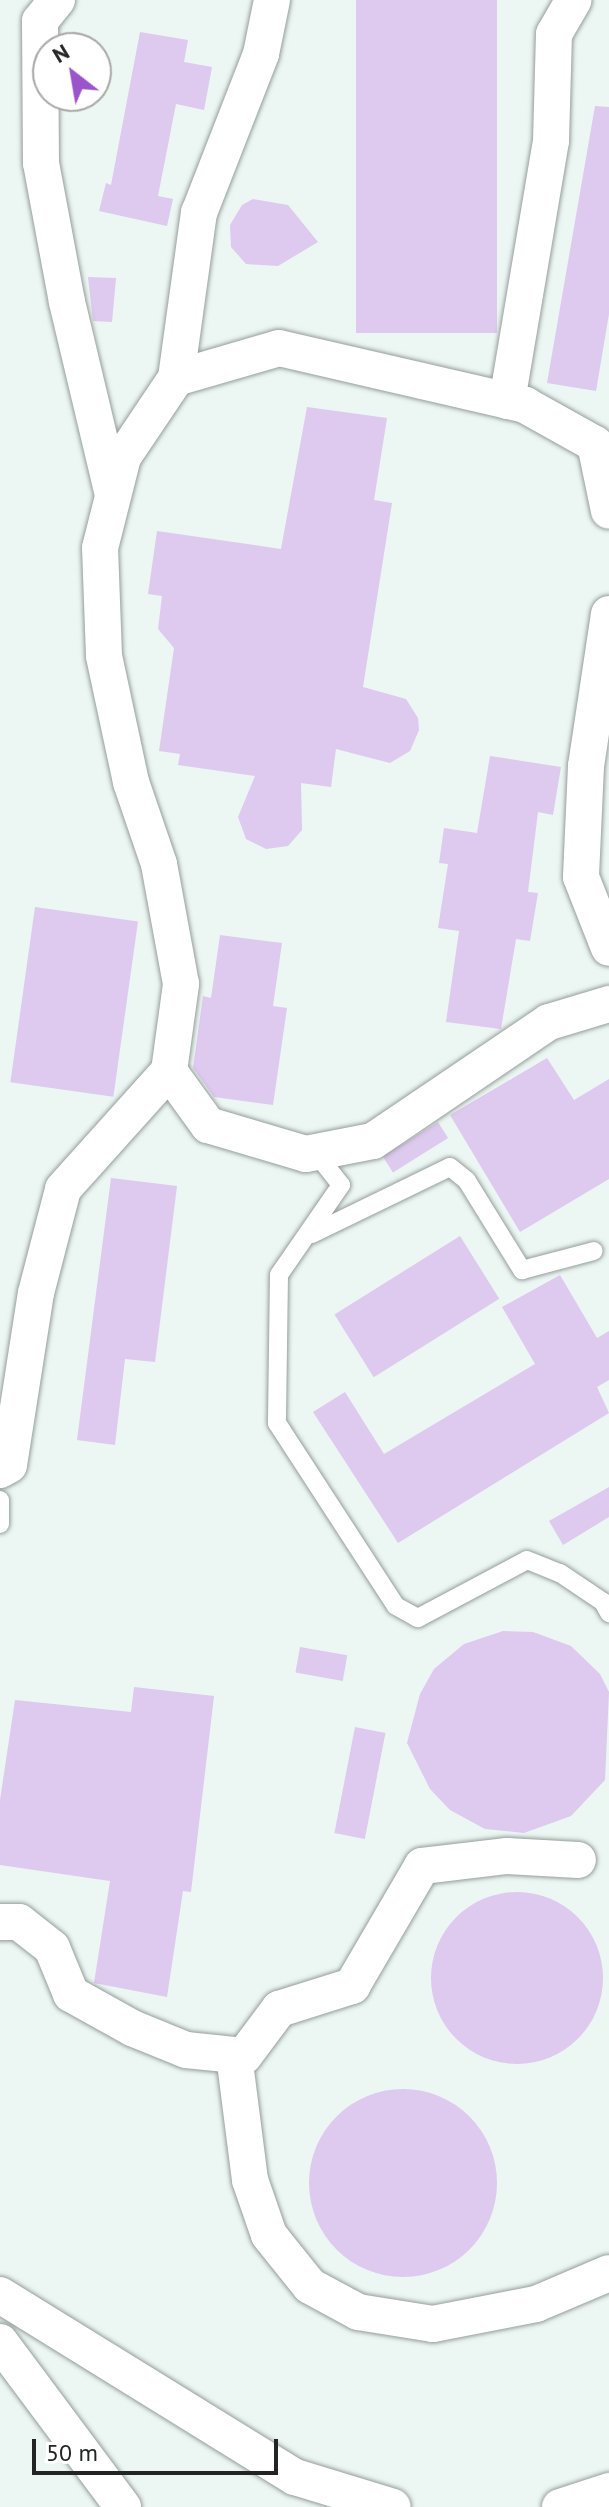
<!DOCTYPE html>
<style>
body{margin:0}
#map{position:relative;width:609px;height:2507px;overflow:hidden;background:#ecf6f3;font-family:"PT Sans",sans-serif}
div>[style]{position:absolute}
[style*='--x']{left:calc(var(--x)*1px);top:calc(var(--y)*1px);width:calc(var(--w)*1px);rotate:calc(var(--a)*1deg)}
.building>*{inset:0;background:#dec9ef;transform-origin:0 0}
.round{border-radius:50%}
.roads{filter:drop-shadow(0 0 2px #959e9b) drop-shadow(0 0 2px #959e9b)}
.lane>*{height:18px;margin:-9px;padding:0 9px;transform-origin:9px;border-radius:9px;background:#fff}
.street>*{height:36px;margin:-18px;padding:0 18px;transform-origin:18px;border-radius:18px;background:#fff}
span{translate:-50% -50%;white-space:nowrap;text-align:center;line-height:1.15;-webkit-text-stroke:6px #fff;paint-order:stroke}
.north{position:absolute;left:32px;top:32px;width:80px;height:80px;box-sizing:border-box;background:#fff;border:2px solid #a7a8a7;border-radius:50%;rotate:329deg;font-size:22px;font-weight:700;line-height:32px;text-align:center;color:#222524}
.north::after{content:'';display:block;margin:auto;width:28px;height:36px;background:#9b55ca;clip-path:polygon(50% 0,100% 100%,50% 72%,0 100%)}
.scale{position:absolute;left:32px;top:2439px;width:246px;height:36px;box-sizing:border-box;border:4px solid #222524;border-top:0;padding-left:10px;font-size:24px;line-height:28px;white-space:nowrap;color:#222524;-webkit-text-stroke:6px #fff;paint-order:stroke}
</style>
<div id="map">
<div class="building">
<div style="left:356px;top:0;width:141px;height:333px"></div>
<div style="clip-path:polygon(140px 32px,188px 40px,184px 62px,212px 67px,204px 110px,176px 104px,158px 196px,173px 199px,167px 226px,99px 211px,106px 183px,111px 185px)"></div>
<div style="clip-path:polygon(595px 106px,609px 107px,609px 314px,596px 391px,547px 383px)"></div>
<div style="clip-path:polygon(253px 199px,288px 205px,318px 242px,278px 266px,246px 264px,231px 247px,230px 225px,242px 205px)"></div>
<div style="clip-path:polygon(88px 277px,116px 278px,112px 322px,93px 321px)"></div>
<div style="clip-path:polygon(307px 407px,387px 418px,374px 500px,392px 503px,363px 687px,406px 699px,418px 718px,419px 730px,410px 751px,390px 763px,336px 749px,331px 787px,301px 783px,302px 830px,288px 846px,266px 849px,246px 839px,238px 817px,255px 776px,178px 765px,180px 754px,159px 751px,174px 648px,158px 629px,162px 596px,148px 594px,157px 531px,281px 549px)"></div>
<div style="clip-path:polygon(490px 756px,561px 767px,553px 815px,538px 812px,528px 892px,538px 893px,530px 941px,516px 939px,501px 1029px,446px 1022px,459px 931px,438px 928px,448px 864px,439px 863px,444px 828px,477px 833px)"></div>
<div style="left:35px;top:907px;width:104px;height:177px;rotate:8deg"></div>
<div style="clip-path:polygon(220px 935px,282px 943px,273px 1006px,287px 1008px,273px 1105px,214px 1097px,193px 1068px,203px 996px,211px 998px)"></div>
<div style="clip-path:polygon(547px 1058px,574px 1100px,609px 1079px,609px 1179px,520px 1232px,450px 1115px)"></div>
<div style="left:438px;top:1122px;width:19px;height:65px;rotate:58deg"></div>
<div style="clip-path:polygon(111px 1178px,177px 1186px,155px 1362px,125px 1359px,115px 1445px,77px 1440px)"></div>
<div style="left:460px;top:1236px;width:74px;height:148px;rotate:58deg"></div>
<div style="clip-path:polygon(560px 1275px,597px 1338px,609px 1331px,609px 1380px,597px 1387px,609px 1413px,398px 1543px,313px 1412px,345px 1392px,384px 1454px,535px 1364px,502px 1307px)"></div>
<div style="clip-path:polygon(609px 1487px,609px 1517px,563px 1545px,549px 1521px)"></div>
<div style="clip-path:polygon(503px 1631px,533px 1632px,571px 1646px,600px 1674px,609px 1692px,605px 1780px,571px 1816px,524px 1833px,485px 1829px,450px 1810px,430px 1789px,407px 1743px,420px 1694px,434px 1669px,464px 1644px)"></div>
<div style="left:300px;top:1647px;width:48px;height:26px;rotate:10deg"></div>
<div style="clip-path:polygon(134px 1687px,214px 1696px,191px 1892px,183px 1891px,167px 1997px,94px 1983px,110px 1881px,0 1865px,0 1800px,15px 1700px,131px 1712px)"></div>
<div style="left:355px;top:1727px;width:31px;height:108px;rotate:11deg"></div>
<div class="round" style="left:431px;top:1892px;width:172px;height:172px"></div>
<div class="round" style="left:309px;top:2089px;width:188px;height:188px"></div>
</div>
<div class="roads">
<div class="lane">
<div style="--x:315;--y:1152;--w:42;--a:51.8"></div>
<div style="--x:341;--y:1185;--w:109;--a:124.6"></div>
<div style="--x:279;--y:1275;--w:148;--a:90.8"></div>
<div style="--x:277;--y:1423;--w:218;--a:57"></div>
<div style="--x:396;--y:1606;--w:25;--a:29"></div>
<div style="--x:418;--y:1618;--w:123;--a:-28"></div>
<div style="--x:527;--y:1560;--w:35;--a:22"></div>
<div style="--x:560;--y:1573;--w:52;--a:34"></div>
<div style="--x:603;--y:1602;--w:13;--a:61"></div>
<div style="--x:312;--y:1234;--w:153;--a:-25.9"></div>
<div style="--x:450;--y:1167;--w:22;--a:39"></div>
<div style="--x:467;--y:1181;--w:105;--a:58.3"></div>
<div style="--x:522;--y:1270;--w:74;--a:-14.8"></div>
<div style="--x:0;--y:1500;--w:24;--a:90"></div>
</div>
<div class="street">
<div style="--x:57;--y:0;--w:27;--a:129"></div>
<div style="--x:40;--y:21;--w:142;--a:89.6"></div>
<div style="--x:41;--y:163;--w:141;--a:79.4"></div>
<div style="--x:67;--y:302;--w:194;--a:76.6"></div>
<div style="--x:176;--y:378;--w:167;--a:-82.1"></div>
<div style="--x:199;--y:213;--w:171;--a:-68.7"></div>
<div style="--x:261;--y:54;--w:55;--a:-78.5"></div>
<div style="--x:507;--y:401;--w:264;--a:-80.4"></div>
<div style="--x:551;--y:141;--w:107;--a:-88.4"></div>
<div style="--x:554;--y:34;--w:39;--a:-60"></div>
<div style="--x:609;--y:614;--w:154;--a:98.6"></div>
<div style="--x:586;--y:766;--w:111;--a:92.6"></div>
<div style="--x:581;--y:877;--w:76;--a:68.5"></div>
<div style="--x:169;--y:1071;--w:67;--a:54.2"></div>
<div style="--x:208;--y:1125;--w:102;--a:16.5"></div>
<div style="--x:306;--y:1154;--w:68;--a:-11"></div>
<div style="--x:373;--y:1141;--w:212;--a:-34.1"></div>
<div style="--x:549;--y:1022;--w:63;--a:-16.7"></div>
<div style="--x:0;--y:1470;--w:10;--a:-29"></div>
<div style="--x:9;--y:1465;--w:174;--a:-81.1"></div>
<div style="--x:36;--y:1293;--w:107;--a:-75.4"></div>
<div style="--x:63;--y:1189;--w:159;--a:-48.1"></div>
<div style="--x:169;--y:1071;--w:88;--a:-82.1"></div>
<div style="--x:181;--y:984;--w:122;--a:-100.4"></div>
<div style="--x:159;--y:864;--w:87;--a:-108.9"></div>
<div style="--x:131;--y:782;--w:129;--a:-102.1"></div>
<div style="--x:104;--y:656;--w:108;--a:-92.1"></div>
<div style="--x:100;--y:548;--w:94;--a:-75.8"></div>
<div style="--x:123;--y:457;--w:95;--a:-56.1"></div>
<div style="--x:176;--y:378;--w:107;--a:-16.2"></div>
<div style="--x:279;--y:348;--w:253;--a:13"></div>
<div style="--x:525;--y:405;--w:80;--a:29.1"></div>
<div style="--x:595;--y:444;--w:68;--a:78.2"></div>
<div style="--x:0;--y:1922;--w:19;--a:0"></div>
<div style="--x:19;--y:1922;--w:42;--a:38.2"></div>
<div style="--x:52;--y:1948;--w:50;--a:67.6"></div>
<div style="--x:71;--y:1994;--w:70;--a:29.1"></div>
<div style="--x:132;--y:2028;--w:58;--a:22.2"></div>
<div style="--x:186;--y:2050;--w:58;--a:5.9"></div>
<div style="--x:244;--y:2056;--w:59;--a:-53.3"></div>
<div style="--x:279;--y:2009;--w:77;--a:-17.5"></div>
<div style="--x:352;--y:1986;--w:139;--a:-59.7"></div>
<div style="--x:422;--y:1866;--w:86;--a:-6.7"></div>
<div style="--x:507;--y:1856;--w:71;--a:3.2"></div>
<div style="--x:234;--y:2055;--w:126;--a:82.7"></div>
<div style="--x:250;--y:2180;--w:58;--a:70.9"></div>
<div style="--x:269;--y:2235;--w:65;--a:51.2"></div>
<div style="--x:310;--y:2286;--w:55;--a:28.4"></div>
<div style="--x:358;--y:2312;--w:76;--a:9.1"></div>
<div style="--x:433;--y:2324;--w:105;--a:-11"></div>
<div style="--x:536;--y:2304;--w:79;--a:-23"></div>
<div style="--x:0;--y:2295;--w:347;--a:31.7"></div>
<div style="--x:295;--y:2477;--w:102;--a:17"></div>
<div style="--x:0;--y:2342;--w:206;--a:53.3"></div>
<div style="--x:560;--y:2507;--w:52;--a:-18.1"></div>
</div>
</div>
<div class="north">N</div>
<div class="scale">50 m</div>
</div>
